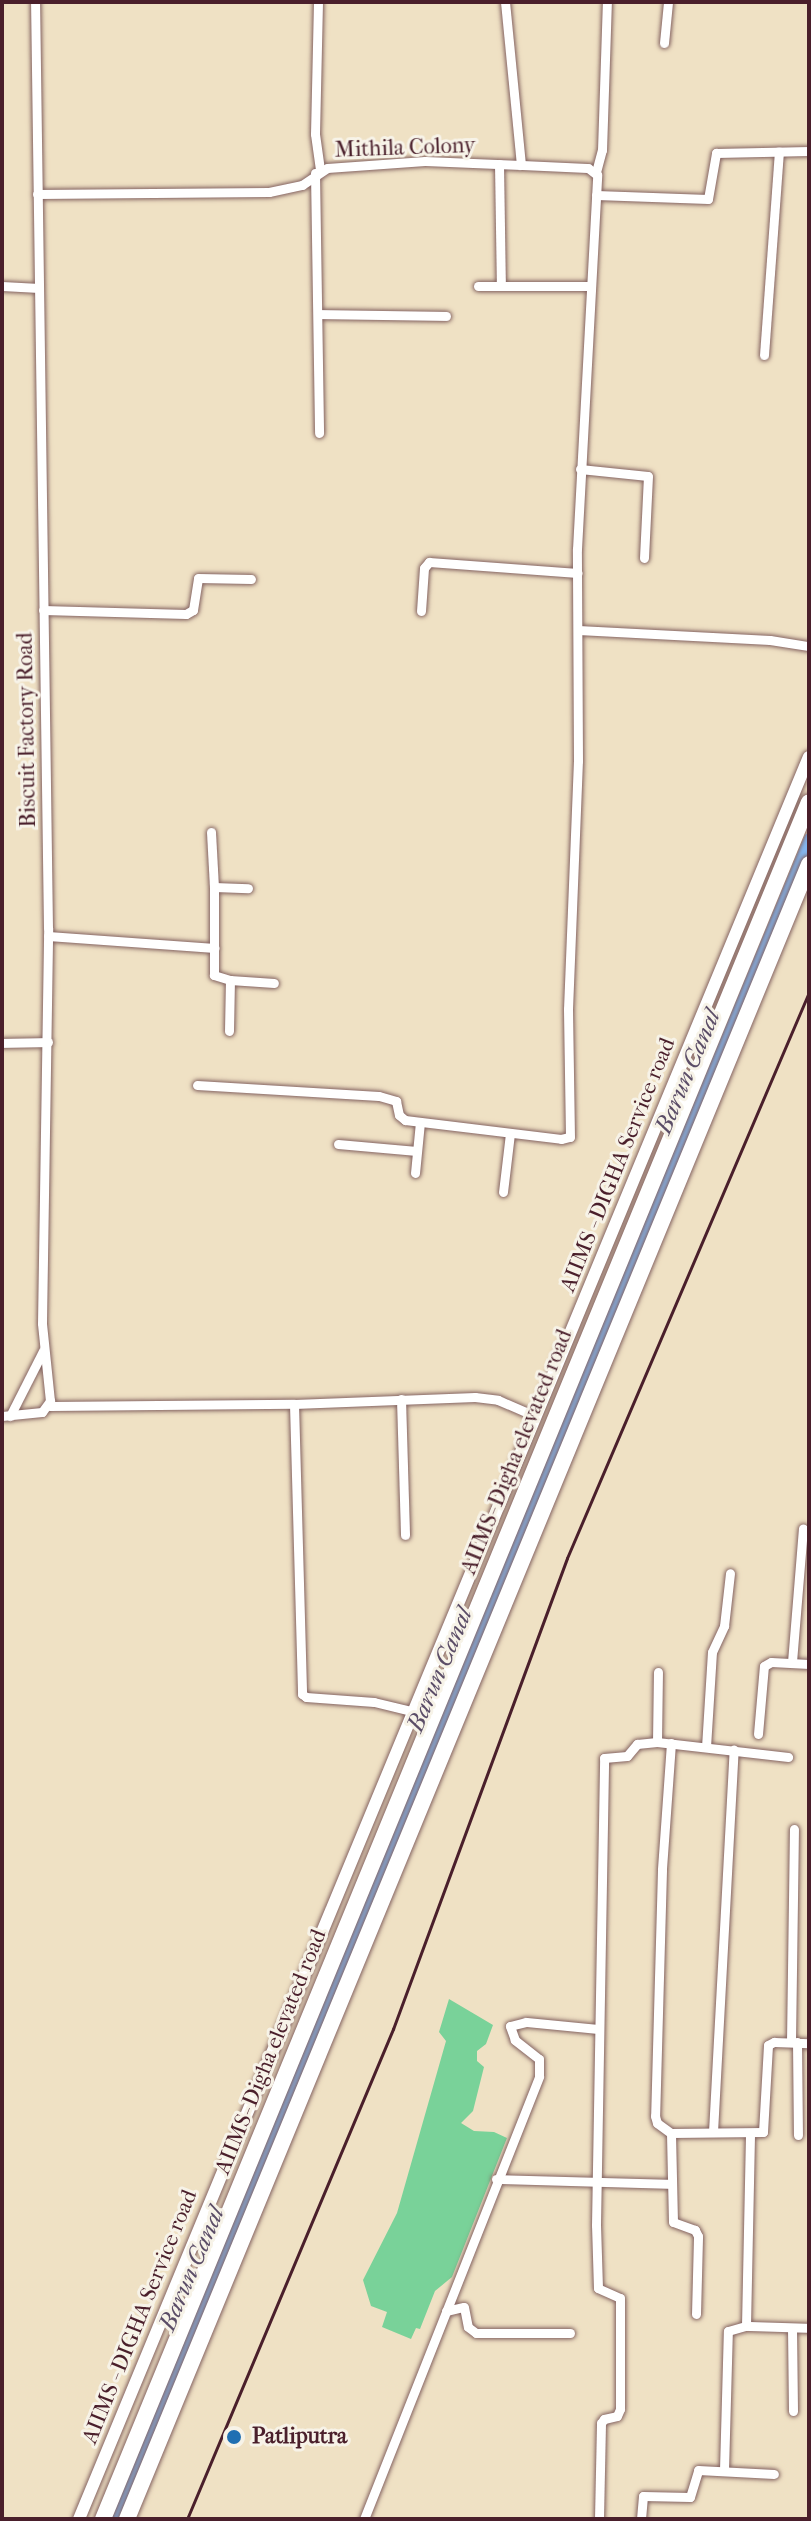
<!DOCTYPE html>
<style>
body{margin:0}
#map{position:relative;width:811px;height:2521px;overflow:hidden;background:#efe1c4;font-family:"IM FELL French Canon",serif}
div>[style]{position:absolute}
[style*='--x']{left:calc(var(--x)*1px);top:calc(var(--y)*1px);width:calc(var(--w)*1px);rotate:calc(var(--a)*1deg)}
.green>*{inset:0;background:#79d299}
.canal>*{height:11px;margin:-5.5px;padding:0 5.5px;transform-origin:5.5px;border-radius:5.5px;background:#84b8f2}
.roads{filter:drop-shadow(0 0 2px #846361) drop-shadow(0 0 2px #846361)}
.street>*{height:9px;margin:-4.5px;padding:0 4.5px;transform-origin:4.5px;border-radius:4.5px;background:#fff}
.secondary>*{height:12px;margin:-6px;padding:0 6px;transform-origin:6px;border-radius:6px;background:#fff}
.highway>*{height:16px;margin:-8px;padding:0 8px;transform-origin:8px;border-radius:8px;background:#fff}
.rail>*{height:3px;margin:-1.5px;padding:0 1.5px;transform-origin:1.5px;border-radius:1.5px;background:#4a1f2b}
.dots>*{width:22px;height:22px;translate:-50% -50%;box-sizing:border-box;border:4px solid #f7f3e8;border-radius:50%}
span{translate:-50% -50%;white-space:nowrap;text-align:center;line-height:1.15;-webkit-text-stroke:6px #f7f3e8;paint-order:stroke}
.street-label{font-size:22px;color:#4a1f2b}
.poi-label{font-size:22px;color:#4a1f2b;font-weight:700}
.left{translate:0 -50%;text-align:left}
.water-label{font-size:24px;color:#5b4d67;font-style:italic}
.frame{position:absolute;inset:0;border:4px solid #4a1f2b;pointer-events:none}
</style>
<div id="map">
<div class="green">
<div style="clip-path:polygon(449px 1999px,493px 2025px,486px 2044px,477px 2051px,477px 2061px,484px 2067px,473px 2111px,461px 2123px,474px 2131px,494px 2132px,507px 2138px,452px 2277px,435px 2291px,420px 2329px,416px 2328px,411px 2339px,382px 2327px,387px 2312px,371px 2306px,363px 2280px,397px 2213px,446px 2041px,439px 2032px)"></div>
</div>
<div class="canal">
<div style="--x:112;--y:2519;--w:1820;--a:-67.48"></div>
</div>
<div class="roads">
<div class="street">
<div style="--x:318;--y:2;--w:132;--a:91.3"></div>
<div style="--x:315;--y:134;--w:36;--a:82"></div>
<div style="--x:664;--y:43;--w:41;--a:-84.4"></div>
<div style="--x:499;--y:164;--w:122;--a:89.1"></div>
<div style="--x:596;--y:172;--w:23;--a:-75"></div>
<div style="--x:602;--y:150;--w:148;--a:-88.1"></div>
<div style="--x:315;--y:173;--w:260;--a:89.1"></div>
<div style="--x:37;--y:194;--w:232;--a:-0.5"></div>
<div style="--x:269;--y:192;--w:34;--a:-12"></div>
<div style="--x:302;--y:185;--w:30;--a:-34"></div>
<div style="--x:327;--y:168;--w:98;--a:-4.1"></div>
<div style="--x:425;--y:161;--w:96;--a:2.4"></div>
<div style="--x:521;--y:165;--w:164;--a:-95.6"></div>
<div style="--x:596;--y:195;--w:112;--a:2"></div>
<div style="--x:708;--y:199;--w:47;--a:-80.1"></div>
<div style="--x:716;--y:153;--w:93;--a:-1.2"></div>
<div style="--x:2;--y:286;--w:37;--a:3"></div>
<div style="--x:478;--y:286;--w:112;--a:0"></div>
<div style="--x:319;--y:314;--w:127;--a:0.9"></div>
<div style="--x:764;--y:355;--w:204;--a:-85.8"></div>
<div style="--x:580;--y:469;--w:68;--a:5.9"></div>
<div style="--x:648;--y:476;--w:82;--a:92.8"></div>
<div style="--x:43;--y:610;--w:143;--a:1.6"></div>
<div style="--x:186;--y:614;--w:8;--a:-30"></div>
<div style="--x:193;--y:610;--w:32;--a:-81"></div>
<div style="--x:198;--y:578;--w:53;--a:1.1"></div>
<div style="--x:421;--y:611;--w:43;--a:-86"></div>
<div style="--x:424;--y:568;--w:8;--a:-50"></div>
<div style="--x:429;--y:562;--w:149;--a:4.2"></div>
<div style="--x:578;--y:630;--w:192;--a:3"></div>
<div style="--x:770;--y:640;--w:39;--a:9"></div>
<div style="--x:211;--y:832;--w:55;--a:86.9"></div>
<div style="--x:48;--y:936;--w:167;--a:4.1"></div>
<div style="--x:230;--y:980;--w:44;--a:3.9"></div>
<div style="--x:229;--y:1031;--w:51;--a:-88.9"></div>
<div style="--x:230;--y:980;--w:17;--a:-163"></div>
<div style="--x:214;--y:975;--w:88;--a:-90"></div>
<div style="--x:214;--y:887;--w:34;--a:2"></div>
<div style="--x:2;--y:1043;--w:46;--a:-1.2"></div>
<div style="--x:197;--y:1085;--w:182;--a:3.5"></div>
<div style="--x:379;--y:1096;--w:18;--a:16"></div>
<div style="--x:396;--y:1101;--w:14;--a:78"></div>
<div style="--x:399;--y:1115;--w:8;--a:40"></div>
<div style="--x:405;--y:1120;--w:157;--a:6.9"></div>
<div style="--x:561;--y:1139;--w:9;--a:-13"></div>
<div style="--x:570;--y:1137;--w:128;--a:-90.9"></div>
<div style="--x:568;--y:1009;--w:248;--a:-87.7"></div>
<div style="--x:578;--y:761;--w:212;--a:-90.3"></div>
<div style="--x:577;--y:549;--w:375;--a:-86.9"></div>
<div style="--x:597;--y:175;--w:11;--a:-142"></div>
<div style="--x:588;--y:168;--w:67;--a:-177.4"></div>
<div style="--x:338;--y:1144;--w:79;--a:5.1"></div>
<div style="--x:415;--y:1173;--w:51;--a:-84.4"></div>
<div style="--x:503;--y:1192;--w:59;--a:-83.2"></div>
<div style="--x:401;--y:1399;--w:136;--a:88.3"></div>
<div style="--x:294;--y:1404;--w:290;--a:88.4"></div>
<div style="--x:302;--y:1694;--w:5;--a:37"></div>
<div style="--x:306;--y:1697;--w:68;--a:4.2"></div>
<div style="--x:374;--y:1702;--w:42;--a:13.7"></div>
<div style="--x:50;--y:1406;--w:244;--a:-0.5"></div>
<div style="--x:294;--y:1404;--w:181;--a:-2.2"></div>
<div style="--x:475;--y:1397;--w:23;--a:7"></div>
<div style="--x:498;--y:1400;--w:40;--a:23.4"></div>
<div style="--x:2;--y:1416;--w:40;--a:-5.7"></div>
<div style="--x:42;--y:1412;--w:14;--a:-54"></div>
<div style="--x:50;--y:1401;--w:78;--a:-95.9"></div>
<div style="--x:42;--y:1323;--w:395;--a:-89.1"></div>
<div style="--x:48;--y:928;--w:926;--a:-90.8"></div>
<div style="--x:10;--y:1416;--w:73;--a:-63.1"></div>
<div style="--x:792;--y:1662;--w:134;--a:-85.3"></div>
<div style="--x:758;--y:1734;--w:68;--a:-85"></div>
<div style="--x:764;--y:1666;--w:8;--a:-30"></div>
<div style="--x:771;--y:1662;--w:38;--a:3"></div>
<div style="--x:657;--y:1742;--w:70;--a:-89.2"></div>
<div style="--x:671;--y:1743;--w:127;--a:94.1"></div>
<div style="--x:662;--y:1870;--w:246;--a:91.6"></div>
<div style="--x:655;--y:2116;--w:7;--a:74"></div>
<div style="--x:657;--y:2123;--w:17;--a:36"></div>
<div style="--x:706;--y:1747;--w:95;--a:-86.4"></div>
<div style="--x:712;--y:1652;--w:29;--a:-65"></div>
<div style="--x:724;--y:1626;--w:53;--a:-83.5"></div>
<div style="--x:791;--y:2042;--w:213;--a:-89.2"></div>
<div style="--x:797;--y:2042;--w:93;--a:89.4"></div>
<div style="--x:713;--y:2132;--w:383;--a:-86.9"></div>
<div style="--x:496;--y:2179;--w:175;--a:1.6"></div>
<div style="--x:446;--y:2311;--w:18;--a:-13"></div>
<div style="--x:464;--y:2307;--w:20;--a:79"></div>
<div style="--x:468;--y:2327;--w:10;--a:37"></div>
<div style="--x:476;--y:2333;--w:94;--a:0"></div>
<div style="--x:696;--y:2314;--w:78;--a:-88.5"></div>
<div style="--x:698;--y:2236;--w:7;--a:-117"></div>
<div style="--x:695;--y:2230;--w:23;--a:-160"></div>
<div style="--x:673;--y:2222;--w:89;--a:-91.3"></div>
<div style="--x:671;--y:2133;--w:92;--a:-0.6"></div>
<div style="--x:763;--y:2132;--w:87;--a:-86.7"></div>
<div style="--x:768;--y:2045;--w:7;--a:-27"></div>
<div style="--x:774;--y:2042;--w:35;--a:2"></div>
<div style="--x:746;--y:2326;--w:192;--a:-88.8"></div>
<div style="--x:792;--y:2328;--w:83;--a:89.3"></div>
<div style="--x:724;--y:2470;--w:139;--a:-88.4"></div>
<div style="--x:728;--y:2331;--w:19;--a:-16"></div>
<div style="--x:746;--y:2326;--w:63;--a:1.8"></div>
<div style="--x:364;--y:2519;--w:476;--a:-68.4"></div>
<div style="--x:539;--y:2076;--w:17;--a:-90"></div>
<div style="--x:539;--y:2059;--w:31;--a:-142"></div>
<div style="--x:515;--y:2040;--w:15;--a:-110"></div>
<div style="--x:510;--y:2026;--w:16;--a:-14"></div>
<div style="--x:526;--y:2022;--w:73;--a:5.5"></div>
<div style="--x:599;--y:2519;--w:96;--a:-88.8"></div>
<div style="--x:601;--y:2423;--w:5;--a:-53"></div>
<div style="--x:604;--y:2419;--w:13;--a:-13"></div>
<div style="--x:617;--y:2416;--w:8;--a:-67"></div>
<div style="--x:620;--y:2409;--w:111;--a:-90"></div>
<div style="--x:620;--y:2298;--w:24;--a:-156"></div>
<div style="--x:598;--y:2288;--w:63;--a:-91.8"></div>
<div style="--x:596;--y:2225;--w:467;--a:-89"></div>
<div style="--x:604;--y:1758;--w:23;--a:-5"></div>
<div style="--x:627;--y:1756;--w:16;--a:-50"></div>
<div style="--x:637;--y:1744;--w:20;--a:-6"></div>
<div style="--x:657;--y:1742;--w:132;--a:6.5"></div>
<div style="--x:641;--y:2519;--w:23;--a:-85"></div>
<div style="--x:643;--y:2496;--w:47;--a:1.2"></div>
<div style="--x:690;--y:2497;--w:28;--a:-73"></div>
<div style="--x:698;--y:2470;--w:76;--a:3"></div>
</div>
<div class="secondary">
<div style="--x:79;--y:2519;--w:1907;--a:-67.5"></div>
</div>
<div class="highway">
<div style="--x:103;--y:2519;--w:1856;--a:-67.65"></div>
<div style="--x:127;--y:2519;--w:1790;--a:-67.6"></div>
</div>
</div>
<div class="rail">
<div style="--x:187;--y:2519;--w:532;--a:-67.2"></div>
<div style="--x:393;--y:2029;--w:502;--a:-69.72"></div>
<div style="--x:567;--y:1558;--w:616;--a:-66.85"></div>
</div>
<div class="dots">
<div style="left:234px;top:2437px;background:#1f6fb2"></div>
</div>
<div class="street-label">
<span style="left:405px;top:148px;rotate:-2deg">Mithila Colony</span>
<span style="left:27px;top:730px;rotate:-91deg">Biscuit Factory Road</span>
<span style="left:618px;top:1165px;rotate:-68deg">AIIMS - DIGHA Service road</span>
<span style="left:517px;top:1452px;rotate:-68deg">AIIMS- Digha elevated road</span>
<span style="left:271px;top:2052px;rotate:-68deg">AIIMS- Digha elevated road</span>
<span style="left:140px;top:2317px;rotate:-68deg">AIIMS - DIGHA Service road</span>
</div>
<div class="poi-label">
<span class="left" style="left:252px;top:2437px">Patliputra</span>
</div>
<div class="water-label">
<span style="left:688px;top:1072px;rotate:-67deg">Barun Canal</span>
<span style="left:440px;top:1670px;rotate:-67deg">Barun Canal</span>
<span style="left:192px;top:2269px;rotate:-67deg">Barun Canal</span>
</div>
<div class="frame"></div>
</div>
